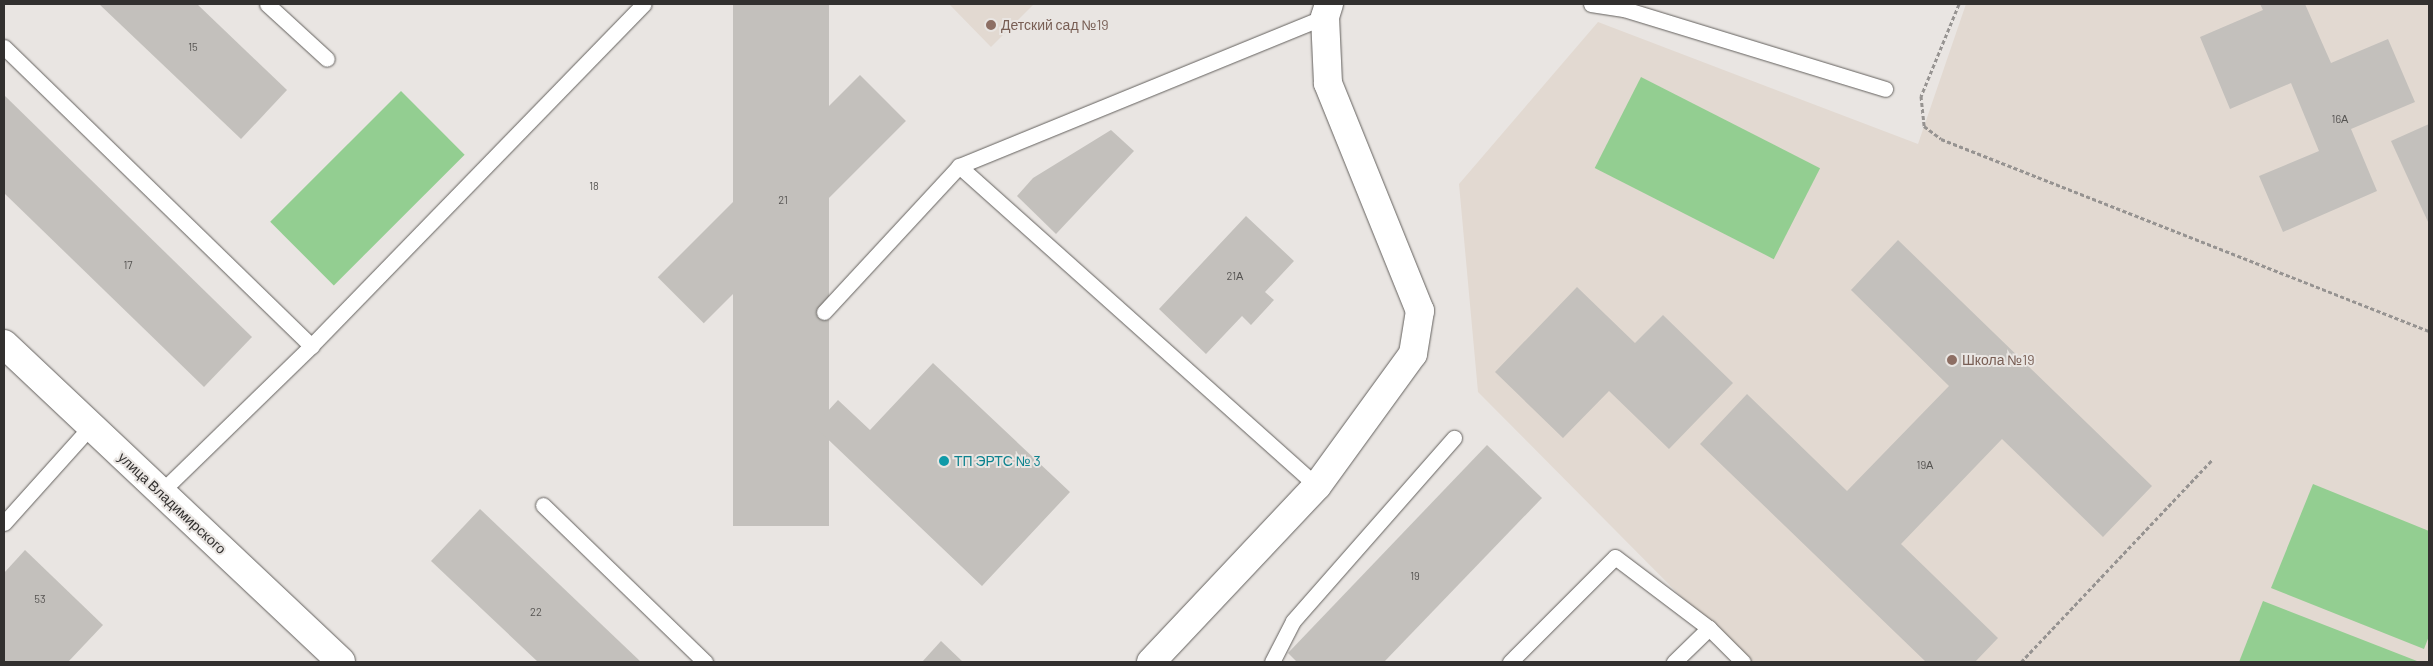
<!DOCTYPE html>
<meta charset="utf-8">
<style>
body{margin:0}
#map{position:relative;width:2433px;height:666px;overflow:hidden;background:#e9e5e2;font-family:Barlow,sans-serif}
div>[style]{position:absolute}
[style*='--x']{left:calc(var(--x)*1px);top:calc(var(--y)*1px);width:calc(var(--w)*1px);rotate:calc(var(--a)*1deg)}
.built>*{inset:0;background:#e2d9d1}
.green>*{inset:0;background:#93ce91;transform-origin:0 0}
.building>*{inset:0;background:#c3c0bc;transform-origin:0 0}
.path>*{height:3px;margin-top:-1.5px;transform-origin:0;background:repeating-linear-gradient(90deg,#969391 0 4px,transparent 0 6.5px)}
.roads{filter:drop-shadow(0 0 1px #63605d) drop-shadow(0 0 1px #63605d)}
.service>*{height:15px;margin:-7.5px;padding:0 7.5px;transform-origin:7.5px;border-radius:7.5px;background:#fff}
.minor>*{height:28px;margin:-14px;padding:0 14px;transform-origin:14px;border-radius:14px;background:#fff}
.tertiary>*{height:28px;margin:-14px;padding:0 14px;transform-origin:14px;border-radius:14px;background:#fff}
.dots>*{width:14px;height:14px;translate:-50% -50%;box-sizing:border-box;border:2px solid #e9e5e2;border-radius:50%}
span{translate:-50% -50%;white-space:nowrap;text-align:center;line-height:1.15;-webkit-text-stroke:4px #e9e5e2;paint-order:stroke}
.number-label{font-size:11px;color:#565452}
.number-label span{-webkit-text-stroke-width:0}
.education-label{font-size:14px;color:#785e54}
.left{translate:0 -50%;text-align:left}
.culture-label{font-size:14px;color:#0d838f}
.street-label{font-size:14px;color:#32302f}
.frame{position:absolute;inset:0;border:5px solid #32302f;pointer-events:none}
</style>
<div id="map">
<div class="built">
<div style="clip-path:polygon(949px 4px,1034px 4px,991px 47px)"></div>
<div style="clip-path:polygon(1966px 4px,2429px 4px,2429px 662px,1746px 662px,1478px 392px,1459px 184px,1598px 22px,1918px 144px)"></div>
</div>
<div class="green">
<div style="left:1641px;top:77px;width:201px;height:102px;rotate:27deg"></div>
<div style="left:401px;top:91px;width:90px;height:185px;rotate:45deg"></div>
<div style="clip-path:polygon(2313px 484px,2429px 531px,2429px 636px,2424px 649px,2271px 588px)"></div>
<div style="clip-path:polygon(2263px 601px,2417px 661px,2416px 662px,2239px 662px)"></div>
</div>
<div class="building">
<div style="clip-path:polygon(99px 4px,197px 4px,287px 90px,241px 139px)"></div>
<div style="left:733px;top:4px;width:96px;height:522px"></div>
<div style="clip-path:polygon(2260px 4px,2305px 4px,2331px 63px,2388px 39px,2415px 102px,2351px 129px,2377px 191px,2283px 232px,2259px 176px,2319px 151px,2291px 83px,2230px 109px,2200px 37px,2263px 10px)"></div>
<div style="left:860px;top:75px;width:65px;height:286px;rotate:45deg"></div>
<div style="clip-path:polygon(4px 95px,252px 337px,204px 387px,4px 193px)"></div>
<div style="clip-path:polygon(2429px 124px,2429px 224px,2391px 141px)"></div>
<div style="clip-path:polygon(1111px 130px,1134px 151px,1056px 234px,1017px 196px,1033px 178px)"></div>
<div style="clip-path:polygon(1246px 216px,1294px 261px,1265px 292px,1274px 300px,1251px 325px,1242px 316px,1206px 354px,1159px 309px)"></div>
<div style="clip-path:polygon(1898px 240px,2152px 486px,2103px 537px,2002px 439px,1901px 544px,1998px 638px,1975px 662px,1926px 662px,1700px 444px,1747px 394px,1847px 491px,1949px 386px,1851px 290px)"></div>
<div style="clip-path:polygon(1577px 287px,1635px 343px,1663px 315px,1733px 383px,1669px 449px,1609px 391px,1563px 438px,1495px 372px)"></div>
<div style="clip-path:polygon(933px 363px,1070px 492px,982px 586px,814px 426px,838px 400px,870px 430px)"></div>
<div style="clip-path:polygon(1487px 445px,1542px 498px,1384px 662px,1297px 662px,1288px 653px)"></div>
<div style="clip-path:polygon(480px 509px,641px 662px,538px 662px,431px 561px)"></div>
<div style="clip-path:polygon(25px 550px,103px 625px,68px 662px,4px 662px,4px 573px)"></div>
<div style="clip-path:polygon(941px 641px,963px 662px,922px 662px)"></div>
</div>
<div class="path">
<div style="--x:1959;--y:4;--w:100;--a:112.4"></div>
<div style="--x:1921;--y:96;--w:30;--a:84"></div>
<div style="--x:1924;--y:126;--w:21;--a:37"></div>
<div style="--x:1941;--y:139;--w:524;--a:21.48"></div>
<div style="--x:2021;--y:662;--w:279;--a:-46.6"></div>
</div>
<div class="roads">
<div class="service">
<div style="--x:267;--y:4;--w:81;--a:42.5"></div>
<div style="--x:1591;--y:4;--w:33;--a:9"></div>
<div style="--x:1624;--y:9;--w:273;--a:17"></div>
<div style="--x:4;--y:47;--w:429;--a:44.2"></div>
<div style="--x:959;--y:166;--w:395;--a:-22.2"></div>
<div style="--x:824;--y:312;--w:199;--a:-47.2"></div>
<div style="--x:959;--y:166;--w:480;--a:41.8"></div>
<div style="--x:161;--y:492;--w:209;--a:-44.2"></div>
<div style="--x:311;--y:346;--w:477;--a:-45.8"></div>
<div style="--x:543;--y:505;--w:226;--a:44.1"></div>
<div style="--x:4;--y:523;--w:129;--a:-48.1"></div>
<div style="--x:1709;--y:628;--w:48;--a:45"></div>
<div style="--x:1272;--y:662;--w:46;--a:-62.9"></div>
<div style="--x:1293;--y:621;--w:244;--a:-48.7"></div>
<div style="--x:1510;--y:662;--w:148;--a:-45"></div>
<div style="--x:1615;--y:557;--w:118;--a:37.1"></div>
<div style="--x:1709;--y:628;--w:49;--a:135.8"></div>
</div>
<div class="minor">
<div style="--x:1151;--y:662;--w:242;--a:-46.7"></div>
<div style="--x:1317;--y:486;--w:163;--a:-54"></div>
<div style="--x:1413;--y:354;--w:44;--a:-80.8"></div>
<div style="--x:1420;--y:311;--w:246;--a:-112"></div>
<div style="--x:1328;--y:83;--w:66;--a:-92.6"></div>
<div style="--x:1325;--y:17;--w:14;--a:-73"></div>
</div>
<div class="tertiary">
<div style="--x:4;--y:344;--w:463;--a:43.3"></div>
</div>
</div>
<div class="dots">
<div style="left:991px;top:25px;background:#8d6e63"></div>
<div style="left:1952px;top:360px;background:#8d6e63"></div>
<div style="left:944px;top:461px;background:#0f9aa8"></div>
</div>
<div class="number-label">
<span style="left:193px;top:47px">15</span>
<span style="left:2340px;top:119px">16А</span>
<span style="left:594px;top:186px">18</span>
<span style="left:783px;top:200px">21</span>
<span style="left:128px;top:265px">17</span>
<span style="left:1235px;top:276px">21А</span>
<span style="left:1925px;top:465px">19А</span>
<span style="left:1415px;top:576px">19</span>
<span style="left:40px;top:599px">53</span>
<span style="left:536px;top:612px">22</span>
</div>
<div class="education-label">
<span class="left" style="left:1001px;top:25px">Детский сад №19</span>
<span class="left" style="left:1962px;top:360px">Школа №19</span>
</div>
<div class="culture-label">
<span class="left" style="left:954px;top:461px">ТП ЭРТС № 3</span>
</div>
<div class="street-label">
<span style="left:172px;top:503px;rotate:43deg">улица Владимирского</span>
</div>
<div class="frame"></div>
</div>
